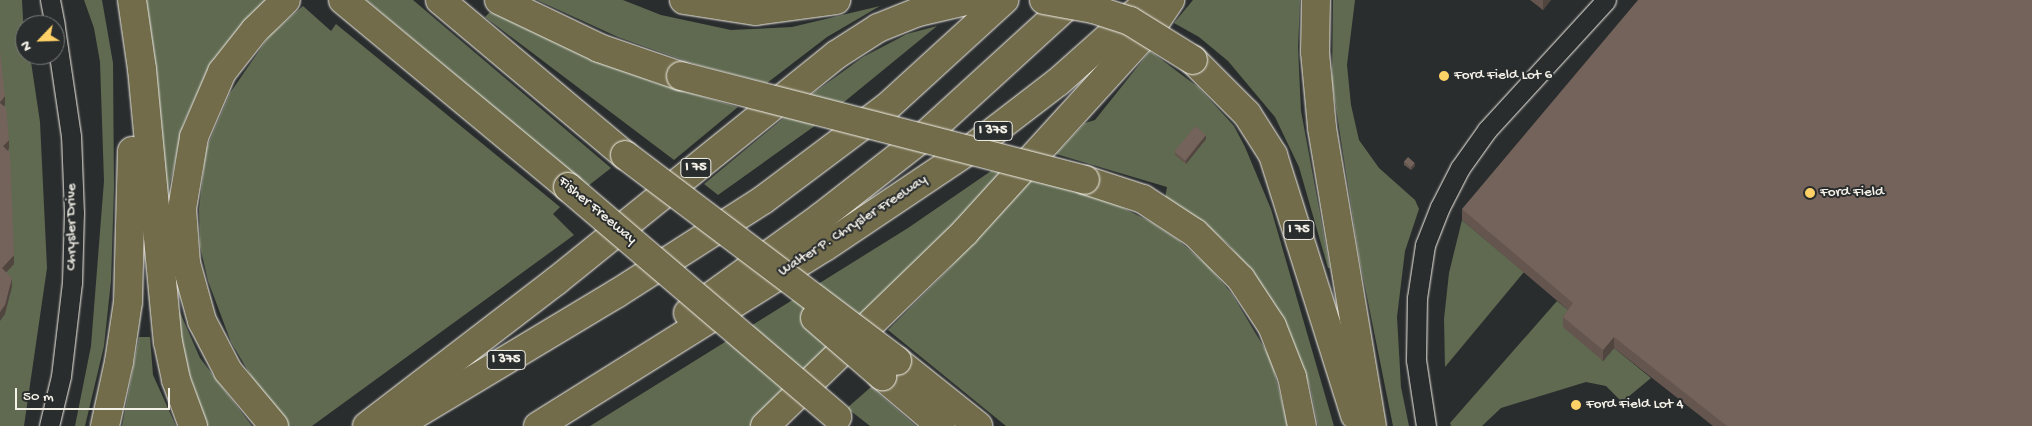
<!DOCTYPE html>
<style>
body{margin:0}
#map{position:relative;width:2032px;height:426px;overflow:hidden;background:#2a2d2e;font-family:"Gochi Hand",sans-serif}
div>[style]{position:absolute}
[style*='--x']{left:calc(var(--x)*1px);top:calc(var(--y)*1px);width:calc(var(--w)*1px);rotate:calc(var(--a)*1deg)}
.green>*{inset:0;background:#606a51}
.roads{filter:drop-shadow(0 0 1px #f4f1e8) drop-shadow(0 0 1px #f4f1e8)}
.street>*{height:19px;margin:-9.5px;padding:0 9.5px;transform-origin:9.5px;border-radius:9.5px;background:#2a2d2e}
.highway>*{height:28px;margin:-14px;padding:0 14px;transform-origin:14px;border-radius:14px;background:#726c4b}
.bridges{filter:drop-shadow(0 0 1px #f4f1e8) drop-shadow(0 0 1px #f4f1e8)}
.highway-bridge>*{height:28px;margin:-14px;padding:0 14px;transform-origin:14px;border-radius:14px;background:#726c4b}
.wall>*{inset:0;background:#64554e}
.shaded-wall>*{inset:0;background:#514540}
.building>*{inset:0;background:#74635b;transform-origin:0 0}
.dots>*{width:14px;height:14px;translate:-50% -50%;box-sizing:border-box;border:2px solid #2a2d2e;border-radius:50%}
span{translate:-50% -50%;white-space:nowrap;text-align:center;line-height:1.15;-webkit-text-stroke:4px #2a2d2e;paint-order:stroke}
.shield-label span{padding:1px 4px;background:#2a2d2e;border:1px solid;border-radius:4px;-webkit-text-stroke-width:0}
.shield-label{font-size:14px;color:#f4f1e8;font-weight:700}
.poi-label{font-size:15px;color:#f4f1e8}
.left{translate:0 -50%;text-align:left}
.street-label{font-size:15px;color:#f4f1e8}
.north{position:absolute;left:15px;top:15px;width:50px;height:50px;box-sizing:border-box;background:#2a2d2e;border:1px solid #7b7b78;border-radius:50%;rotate:246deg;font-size:14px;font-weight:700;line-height:20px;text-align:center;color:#f4f1e8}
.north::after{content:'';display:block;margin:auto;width:18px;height:22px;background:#ffd166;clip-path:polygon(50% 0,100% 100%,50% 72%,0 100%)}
.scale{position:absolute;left:15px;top:388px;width:155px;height:22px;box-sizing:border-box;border:2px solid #f4f1e8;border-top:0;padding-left:6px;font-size:15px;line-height:18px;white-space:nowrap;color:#f4f1e8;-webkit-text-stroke:4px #2a2d2e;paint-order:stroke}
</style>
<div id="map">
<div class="green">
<div style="clip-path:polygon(0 0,22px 0,25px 55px,30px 55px,40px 122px,47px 268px,24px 426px,0 426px)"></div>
<div style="clip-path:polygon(84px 0,102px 0,113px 63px,114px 187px,111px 281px,104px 346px,85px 426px,75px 426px,91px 346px,104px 181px,100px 62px,94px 28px)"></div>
<div style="clip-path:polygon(145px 0,266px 0,242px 24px,211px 63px,183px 125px,167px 197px,156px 68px)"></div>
<div style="clip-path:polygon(366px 0,413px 0,611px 168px,588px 186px)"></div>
<div style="clip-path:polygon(537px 0,623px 0,661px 15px,731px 30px,792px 27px,880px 6px,827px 37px,767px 83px,694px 64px,618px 37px)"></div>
<div style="clip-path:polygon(1193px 0,1300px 0,1298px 48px,1301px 111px,1330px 268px,1328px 268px,1299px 167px,1275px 117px,1228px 61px,1199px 37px,1174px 23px)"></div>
<div style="clip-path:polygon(1333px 0,1355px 0,1347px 65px,1351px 105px,1359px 140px,1379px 168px,1415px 200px,1419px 209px,1405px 251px,1397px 317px,1401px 387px,1409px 426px,1393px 426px,1359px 257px,1332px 82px)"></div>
<div style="clip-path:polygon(303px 6px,331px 31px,336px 24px,560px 207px,553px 214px,574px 235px,312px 426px,258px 426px,254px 381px,231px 342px,208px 281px,200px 246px,199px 209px,206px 149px,230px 93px,270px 35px)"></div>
<div style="clip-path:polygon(490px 12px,653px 82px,738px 107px,674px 160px,485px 17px)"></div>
<div style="clip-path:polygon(937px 26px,816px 125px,718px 195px,704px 184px,815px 92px,863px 57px,907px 34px)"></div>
<div style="clip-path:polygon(1150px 51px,1198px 87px,1234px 126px,1245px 147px,1271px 209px,1334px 426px,1318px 426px,1310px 387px,1288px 330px,1272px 301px,1230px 246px,1208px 227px,1165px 198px,1167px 187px,1056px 154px,1085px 123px,1095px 120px)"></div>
<div style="clip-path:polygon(991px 171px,1004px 173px,976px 205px,752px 426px,590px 426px,908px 228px)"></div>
<div style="clip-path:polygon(1027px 180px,1089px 191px,1151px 222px,1178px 240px,1209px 267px,1232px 294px,1271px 359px,1288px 426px,1006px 426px,888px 330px,949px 269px)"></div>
<div style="clip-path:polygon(1462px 220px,1524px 272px,1445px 367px,1444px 319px,1449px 273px)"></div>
<div style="clip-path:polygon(174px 299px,200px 358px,252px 426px,207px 426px,187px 367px)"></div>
<div style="clip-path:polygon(1557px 301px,1573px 314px,1603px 361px,1614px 348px,1651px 378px,1622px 402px,1606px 386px,1586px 382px,1501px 408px,1482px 426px,1451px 426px,1450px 423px)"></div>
<div style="clip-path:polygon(139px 337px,150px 337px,153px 375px,176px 426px,122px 426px)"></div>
<div style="clip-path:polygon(871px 387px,916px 426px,870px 426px,847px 408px)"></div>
</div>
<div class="roads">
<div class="street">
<div style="--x:50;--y:0;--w:25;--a:79"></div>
<div style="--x:49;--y:426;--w:51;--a:-76.5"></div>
<div style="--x:61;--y:376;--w:94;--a:-83.3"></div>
<div style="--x:72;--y:283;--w:70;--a:-88.4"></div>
<div style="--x:74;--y:213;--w:77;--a:-92.2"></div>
<div style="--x:71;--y:136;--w:110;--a:-98.4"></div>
<div style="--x:1426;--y:426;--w:67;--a:-98.6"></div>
<div style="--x:1416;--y:360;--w:62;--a:-89.1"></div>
<div style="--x:1417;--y:298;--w:54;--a:-81.4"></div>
<div style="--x:1425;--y:245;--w:41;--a:-68.5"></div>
<div style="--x:1440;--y:207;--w:44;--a:-62.9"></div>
<div style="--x:1460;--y:168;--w:47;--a:-54.6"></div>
<div style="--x:1487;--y:130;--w:176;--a:-47.5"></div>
</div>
<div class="highway">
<div style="--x:132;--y:0;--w:70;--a:81.8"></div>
<div style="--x:142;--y:69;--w:274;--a:84.6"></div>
<div style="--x:168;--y:342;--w:39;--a:78"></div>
<div style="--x:176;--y:380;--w:49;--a:69.7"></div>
<div style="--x:343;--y:0;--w:293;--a:39.7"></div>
<div style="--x:440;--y:0;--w:241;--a:40"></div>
<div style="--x:499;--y:0;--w:111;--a:25.6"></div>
<div style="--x:599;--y:48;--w:87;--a:18.9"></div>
<div style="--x:684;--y:0;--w:73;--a:8.7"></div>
<div style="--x:756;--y:11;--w:81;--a:-7.8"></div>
<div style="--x:1316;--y:0;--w:52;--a:91.1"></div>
<div style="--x:1315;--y:52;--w:76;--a:84.7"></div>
<div style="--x:1322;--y:128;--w:302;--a:80.5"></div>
<div style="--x:1193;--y:60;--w:76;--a:45"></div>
<div style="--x:1247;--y:114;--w:49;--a:57.6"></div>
<div style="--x:1273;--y:155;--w:273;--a:72.5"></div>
<div style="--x:1085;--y:180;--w:61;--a:18.1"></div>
<div style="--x:1143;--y:199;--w:62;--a:33.2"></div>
<div style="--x:1195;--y:233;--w:65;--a:45"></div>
<div style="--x:1241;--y:279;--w:56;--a:56.6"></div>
<div style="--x:1272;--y:326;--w:55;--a:68.6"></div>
<div style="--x:1292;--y:377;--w:50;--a:78.5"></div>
<div style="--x:688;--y:313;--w:164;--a:-35.8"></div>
<div style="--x:821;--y:217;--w:127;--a:-38"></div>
<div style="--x:921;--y:139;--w:206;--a:-42.4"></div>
<div style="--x:897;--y:361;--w:104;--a:38.7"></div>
<div style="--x:882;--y:376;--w:77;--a:40.3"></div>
<div style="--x:105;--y:426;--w:66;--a:-77.7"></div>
<div style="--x:119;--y:362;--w:61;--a:-81.5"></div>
<div style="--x:128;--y:302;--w:151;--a:-88.5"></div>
<div style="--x:274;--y:426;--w:72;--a:-129.9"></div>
<div style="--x:228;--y:371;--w:56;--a:-117.5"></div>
<div style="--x:202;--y:321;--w:60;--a:-105.4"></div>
<div style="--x:186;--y:263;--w:54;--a:-94.2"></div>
<div style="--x:182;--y:209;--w:73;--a:-80.5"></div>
<div style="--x:194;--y:137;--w:71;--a:-66.7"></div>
<div style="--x:222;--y:72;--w:53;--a:-51.8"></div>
<div style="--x:255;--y:30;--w:43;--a:-44.1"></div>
<div style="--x:367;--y:426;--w:238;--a:-37.5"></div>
<div style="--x:556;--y:281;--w:360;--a:-38.9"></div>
<div style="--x:836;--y:55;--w:50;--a:-32.7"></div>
<div style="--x:878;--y:28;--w:43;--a:-21.8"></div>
<div style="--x:918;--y:12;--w:53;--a:-13"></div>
<div style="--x:396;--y:426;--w:257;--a:-31"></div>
<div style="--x:616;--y:294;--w:174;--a:-32.6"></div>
<div style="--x:763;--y:200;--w:155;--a:-36.9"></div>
<div style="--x:887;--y:107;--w:159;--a:-42.4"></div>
<div style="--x:538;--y:426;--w:338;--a:-32"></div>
<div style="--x:825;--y:247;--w:172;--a:-33.9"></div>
<div style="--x:968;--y:151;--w:113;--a:-37.5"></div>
<div style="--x:1058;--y:82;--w:123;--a:-41.7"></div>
<div style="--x:765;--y:426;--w:279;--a:-44.1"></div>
<div style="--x:965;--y:232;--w:281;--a:-47.7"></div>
<div style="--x:1154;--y:24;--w:29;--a:-56"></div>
</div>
</div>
<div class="bridges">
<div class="highway-bridge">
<div style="--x:1044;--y:0;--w:50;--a:10.4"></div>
<div style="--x:1093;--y:9;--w:39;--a:18"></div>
<div style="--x:1130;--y:21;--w:74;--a:31.8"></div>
<div style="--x:681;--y:76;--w:417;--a:14.4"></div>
<div style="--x:625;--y:155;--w:341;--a:37.1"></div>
<div style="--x:568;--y:187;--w:354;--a:40.5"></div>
<div style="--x:815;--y:318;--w:89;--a:40.9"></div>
</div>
</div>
<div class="wall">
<div style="clip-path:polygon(1530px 0,1551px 0,1543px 10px)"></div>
<div style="clip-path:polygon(1206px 139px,1186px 164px,1175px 155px,1175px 152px)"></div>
<div style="clip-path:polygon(1404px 161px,1415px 166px,1411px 170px,1404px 165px)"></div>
<div style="clip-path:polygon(1462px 209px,2032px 426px,1713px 426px,1614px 348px,1603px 361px,1563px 327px,1563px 317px,1568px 310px,1462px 220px)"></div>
</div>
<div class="shaded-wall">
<div style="clip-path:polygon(1543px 0,1551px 0,1543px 10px)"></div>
<div style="clip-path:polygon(5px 96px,5px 105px,0 111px,0 102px)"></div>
<div style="clip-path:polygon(1206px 135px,1206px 139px,1186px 164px,1186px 161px)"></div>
<div style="clip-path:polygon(9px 140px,9px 149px,3px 155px,3px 146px)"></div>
<div style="clip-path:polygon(1415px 163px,1415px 166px,1411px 170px,1411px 167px)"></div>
<div style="clip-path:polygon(14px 255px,14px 264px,2px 277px,2px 268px)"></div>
<div style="clip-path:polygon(12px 278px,12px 287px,5px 314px,0 321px,0 312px)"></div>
<div style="clip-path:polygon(1614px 337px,1614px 348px,1603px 361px,1603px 350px)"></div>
</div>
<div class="building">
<div style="clip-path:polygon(1638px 0,2032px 0,2032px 426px,1727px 426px,1614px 337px,1603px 350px,1563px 317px,1573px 303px,1462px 209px)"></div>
<div style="clip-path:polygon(0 50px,5px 96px,0 102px)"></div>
<div style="clip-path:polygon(0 103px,6px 108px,9px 140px,3px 146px,10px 153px,14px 255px,2px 268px,12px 278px,5px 305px,0 312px)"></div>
<div style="left:1195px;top:126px;width:14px;height:33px;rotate:39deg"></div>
<div style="left:1408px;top:157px;width:9px;height:6px;rotate:41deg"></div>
</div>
<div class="dots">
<div style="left:1444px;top:76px;background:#ffd166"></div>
<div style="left:1810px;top:193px;background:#ffd166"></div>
<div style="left:1576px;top:405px;background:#ffd166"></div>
</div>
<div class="shield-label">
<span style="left:993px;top:131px">I 375</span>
<span style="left:696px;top:168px">I 75</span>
<span style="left:1299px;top:230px">I 75</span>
<span style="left:506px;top:360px">I 375</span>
</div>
<div class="poi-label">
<span class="left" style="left:1454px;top:76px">Ford Field Lot 6</span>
<span class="left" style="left:1820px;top:193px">Ford Field</span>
<span class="left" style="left:1586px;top:405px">Ford Field Lot 4</span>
</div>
<div class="street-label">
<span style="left:597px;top:211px;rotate:40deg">Fisher Freeway</span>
<span style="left:853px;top:226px;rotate:-33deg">Walter P. Chrysler Freeway</span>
<span style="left:72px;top:227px;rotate:-90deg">Chrysler Drive</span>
</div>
<div class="north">N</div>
<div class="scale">50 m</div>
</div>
